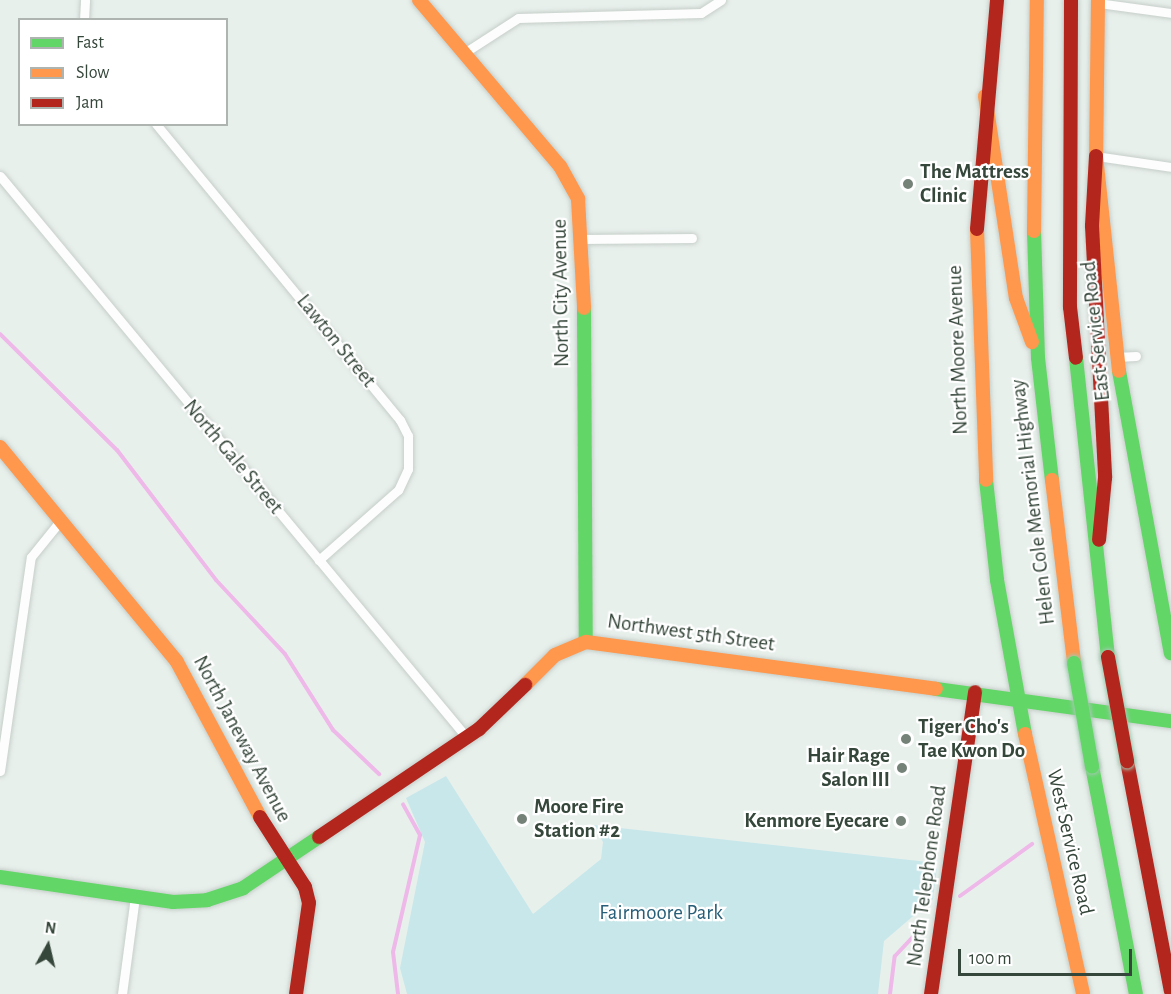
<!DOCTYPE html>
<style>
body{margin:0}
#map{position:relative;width:1171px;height:994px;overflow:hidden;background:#e8f0ec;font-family:"Alegreya Sans",sans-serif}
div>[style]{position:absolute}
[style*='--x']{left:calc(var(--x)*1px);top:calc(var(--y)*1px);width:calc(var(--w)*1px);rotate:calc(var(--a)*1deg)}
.green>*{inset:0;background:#c8e7ea}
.stream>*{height:4px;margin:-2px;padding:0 2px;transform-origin:2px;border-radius:2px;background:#eeb8e9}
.roads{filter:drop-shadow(0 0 2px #c6cec9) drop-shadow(0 0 2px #c6cec9)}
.street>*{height:9px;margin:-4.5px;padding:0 4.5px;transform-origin:4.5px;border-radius:4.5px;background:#fcfdfc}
.fast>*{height:14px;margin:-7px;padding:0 7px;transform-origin:7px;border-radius:7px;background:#63d668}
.slow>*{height:14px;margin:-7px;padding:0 7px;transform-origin:7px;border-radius:7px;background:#ff974d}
.jam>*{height:14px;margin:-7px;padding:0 7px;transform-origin:7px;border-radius:7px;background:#b3261e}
.bridges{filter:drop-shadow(0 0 2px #a3c8b0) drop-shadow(0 0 2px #a3c8b0)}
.fast-bridge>*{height:14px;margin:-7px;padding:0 7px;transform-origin:7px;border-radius:7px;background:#63d668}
.jam-bridge>*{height:14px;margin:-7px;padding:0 7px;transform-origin:7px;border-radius:7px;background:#b3261e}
.dots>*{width:16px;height:16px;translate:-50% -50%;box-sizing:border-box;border:3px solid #fff;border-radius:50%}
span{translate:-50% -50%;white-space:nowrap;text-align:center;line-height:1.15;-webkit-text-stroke:4.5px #fff;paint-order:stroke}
.poi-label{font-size:21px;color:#35463a;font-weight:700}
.left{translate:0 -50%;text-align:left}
.right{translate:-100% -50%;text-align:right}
.street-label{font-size:21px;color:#35463a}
.park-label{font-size:21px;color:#275e78}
.legend{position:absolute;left:18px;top:18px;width:210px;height:108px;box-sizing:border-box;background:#fff;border:2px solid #aeb5b0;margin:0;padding:8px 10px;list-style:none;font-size:18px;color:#35463a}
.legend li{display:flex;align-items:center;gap:12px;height:30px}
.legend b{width:30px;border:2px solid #aeb5b0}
.north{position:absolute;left:18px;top:916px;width:60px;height:60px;-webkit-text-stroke:4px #fff;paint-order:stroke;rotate:8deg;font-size:16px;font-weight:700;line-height:24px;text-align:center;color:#35463a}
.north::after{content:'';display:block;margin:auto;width:21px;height:27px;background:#35463a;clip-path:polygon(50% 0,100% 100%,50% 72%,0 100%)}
.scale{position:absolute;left:958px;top:949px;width:174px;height:27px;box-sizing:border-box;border:3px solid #35463a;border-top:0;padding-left:8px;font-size:18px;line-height:21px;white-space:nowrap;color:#35463a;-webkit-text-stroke:4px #fff;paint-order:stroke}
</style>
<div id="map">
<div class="green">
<div style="clip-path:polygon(446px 776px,533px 914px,601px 859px,603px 842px,593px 825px,928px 862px,937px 869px,933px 899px,884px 941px,878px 994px,407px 994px,400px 968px,425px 842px,406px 798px)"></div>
</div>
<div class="stream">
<div style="--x:0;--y:334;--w:165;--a:44.8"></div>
<div style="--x:117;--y:450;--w:163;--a:52.7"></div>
<div style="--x:216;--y:580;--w:101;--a:47"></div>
<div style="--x:285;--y:654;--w:90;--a:57.7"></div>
<div style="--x:333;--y:730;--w:64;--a:43.7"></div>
<div style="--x:960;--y:896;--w:89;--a:-35.8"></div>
<div style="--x:398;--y:994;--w:42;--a:-96.8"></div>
<div style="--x:393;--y:952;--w:120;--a:-77"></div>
<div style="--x:420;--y:835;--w:35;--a:-119"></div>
<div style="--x:890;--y:994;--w:38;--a:-83"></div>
<div style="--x:895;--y:956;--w:44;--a:-46.8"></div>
</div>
<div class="roads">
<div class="street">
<div style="--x:1098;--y:3;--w:74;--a:7.8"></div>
<div style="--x:84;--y:20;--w:20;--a:-87"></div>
<div style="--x:464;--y:53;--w:64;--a:-32.9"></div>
<div style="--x:518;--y:18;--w:183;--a:-1.6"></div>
<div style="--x:701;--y:13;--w:24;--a:-33"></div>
<div style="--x:156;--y:124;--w:384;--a:50.5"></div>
<div style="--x:400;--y:420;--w:18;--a:63"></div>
<div style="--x:408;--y:436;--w:33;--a:90"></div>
<div style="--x:408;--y:469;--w:23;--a:115"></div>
<div style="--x:398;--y:490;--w:106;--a:138.5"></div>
<div style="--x:1096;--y:156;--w:76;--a:8.3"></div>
<div style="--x:0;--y:176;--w:731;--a:50.27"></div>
<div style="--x:584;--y:239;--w:108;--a:-0.5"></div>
<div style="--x:1116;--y:357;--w:20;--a:-3"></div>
<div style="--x:0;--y:771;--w:216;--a:-81.8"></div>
<div style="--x:31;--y:557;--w:48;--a:-51"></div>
<div style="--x:122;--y:994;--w:98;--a:-82.4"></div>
</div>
<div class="fast">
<div style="--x:1034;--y:231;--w:127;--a:88.2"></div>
<div style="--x:1038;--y:358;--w:123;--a:83.5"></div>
<div style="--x:584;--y:308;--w:334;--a:89.7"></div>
<div style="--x:1076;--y:358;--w:301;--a:83.9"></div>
<div style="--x:1119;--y:371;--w:287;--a:79.6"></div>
<div style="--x:986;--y:480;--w:101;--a:83.7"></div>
<div style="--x:997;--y:580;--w:157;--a:79.7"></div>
<div style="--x:936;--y:689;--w:237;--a:7.8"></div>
<div style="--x:1092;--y:766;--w:232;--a:79.1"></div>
<div style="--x:0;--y:877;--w:175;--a:8.2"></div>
<div style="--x:173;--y:902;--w:34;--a:-3"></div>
<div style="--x:207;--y:900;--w:38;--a:-18"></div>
<div style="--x:243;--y:888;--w:92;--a:-33.9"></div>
</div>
<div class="slow">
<div style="--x:419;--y:0;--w:218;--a:49.7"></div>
<div style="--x:560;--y:166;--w:38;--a:61"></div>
<div style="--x:578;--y:199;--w:109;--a:86.8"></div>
<div style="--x:1098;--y:0;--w:156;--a:90.7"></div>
<div style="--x:1096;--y:156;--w:216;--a:83.9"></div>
<div style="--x:985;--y:96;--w:204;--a:81.3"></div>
<div style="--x:1016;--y:298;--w:47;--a:70"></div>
<div style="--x:977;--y:229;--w:251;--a:87.9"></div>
<div style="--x:1034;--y:231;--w:231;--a:-89.3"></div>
<div style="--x:0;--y:447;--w:278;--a:50.5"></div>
<div style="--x:177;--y:662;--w:176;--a:61.8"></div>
<div style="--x:1052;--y:480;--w:184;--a:83.1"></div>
<div style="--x:525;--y:685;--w:42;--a:-45"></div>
<div style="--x:555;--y:655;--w:34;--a:-23"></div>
<div style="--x:586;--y:642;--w:353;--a:7.6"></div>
<div style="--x:1025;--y:734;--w:266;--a:77.4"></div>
</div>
<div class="jam">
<div style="--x:1071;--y:0;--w:307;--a:90.2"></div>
<div style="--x:1070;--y:307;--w:51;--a:83.3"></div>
<div style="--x:1096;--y:156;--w:70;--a:93.3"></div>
<div style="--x:1092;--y:226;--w:252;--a:87"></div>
<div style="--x:1105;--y:478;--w:62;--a:95.5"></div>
<div style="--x:977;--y:229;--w:230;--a:-85"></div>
<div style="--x:1127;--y:761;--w:234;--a:79.2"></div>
<div style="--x:260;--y:817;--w:83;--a:57.3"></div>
<div style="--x:305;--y:887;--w:16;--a:76"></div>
<div style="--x:309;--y:903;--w:92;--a:98.1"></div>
<div style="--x:319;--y:837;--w:193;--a:-34"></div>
<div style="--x:479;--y:729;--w:64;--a:-43.7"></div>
<div style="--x:931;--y:994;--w:305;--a:-81.7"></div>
</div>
</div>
<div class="bridges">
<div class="fast-bridge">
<div style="--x:1074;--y:663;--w:105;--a:80.1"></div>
</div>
<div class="jam-bridge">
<div style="--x:1108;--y:657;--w:106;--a:79.6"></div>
</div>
</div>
<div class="dots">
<div style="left:908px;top:184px;background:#748278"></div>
<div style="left:906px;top:739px;background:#748278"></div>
<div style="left:902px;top:768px;background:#748278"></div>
<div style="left:522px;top:819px;background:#748278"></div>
<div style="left:901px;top:821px;background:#748278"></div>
</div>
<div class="poi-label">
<span class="left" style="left:920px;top:184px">The Mattress<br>Clinic</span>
<span class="left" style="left:918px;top:739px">Tiger Cho's<br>Tae Kwon Do</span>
<span class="right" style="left:890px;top:768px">Hair Rage<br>Salon III</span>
<span class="left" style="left:534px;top:819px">Moore Fire<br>Station #2</span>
<span class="right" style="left:889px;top:821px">Kenmore Eyecare</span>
</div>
<div class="street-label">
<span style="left:561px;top:293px;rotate:-91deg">North City Avenue</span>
<span style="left:1096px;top:331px;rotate:-96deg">East Service Road</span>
<span style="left:336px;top:341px;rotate:51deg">Lawton Street</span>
<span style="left:958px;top:350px;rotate:-92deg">North Moore Avenue</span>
<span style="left:233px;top:457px;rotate:50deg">North Gale Street</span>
<span style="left:1033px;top:502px;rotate:-97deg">Helen Cole Memorial Highway</span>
<span style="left:691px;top:633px;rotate:8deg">Northwest 5th Street</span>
<span style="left:242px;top:739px;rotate:62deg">North Janeway Avenue</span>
<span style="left:1070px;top:842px;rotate:77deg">West Service Road</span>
<span style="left:927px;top:876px;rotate:-82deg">North Telephone Road</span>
</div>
<div class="park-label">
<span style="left:661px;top:913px">Fairmoore Park</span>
</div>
<ul class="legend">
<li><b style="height:8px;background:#63d668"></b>Fast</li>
<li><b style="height:8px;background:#ff974d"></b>Slow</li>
<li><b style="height:8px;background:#b3261e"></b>Jam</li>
</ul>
<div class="north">N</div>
<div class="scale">100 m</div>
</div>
